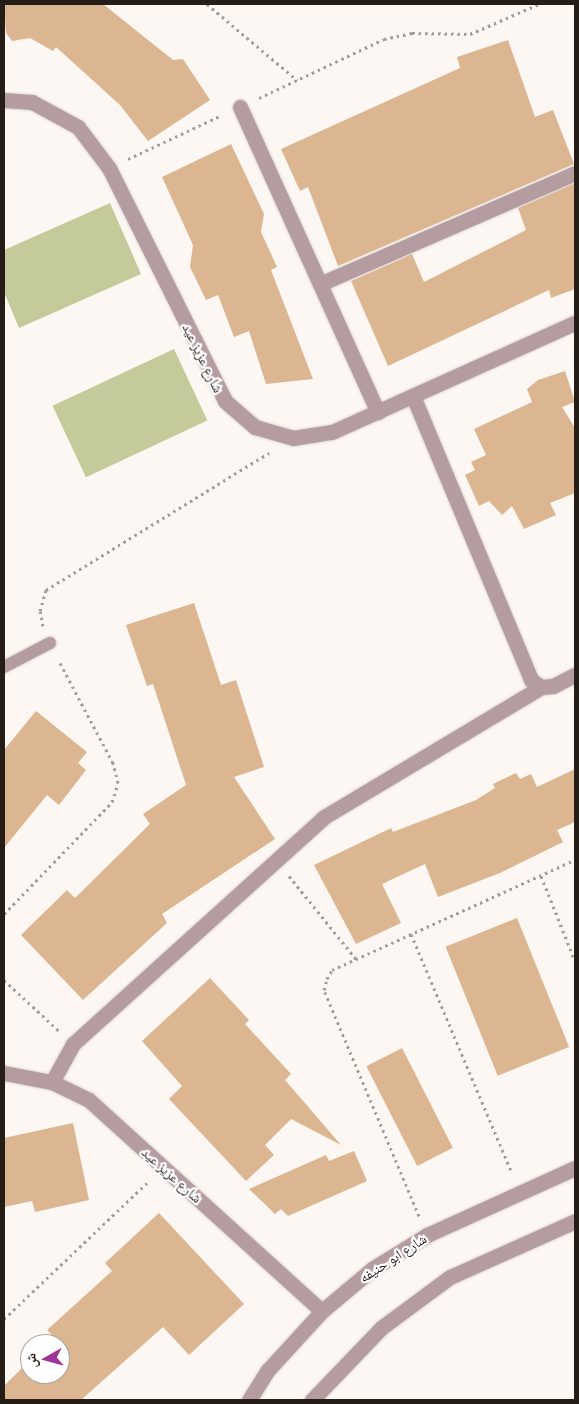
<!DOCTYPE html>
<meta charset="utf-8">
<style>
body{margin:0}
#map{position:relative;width:579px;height:1404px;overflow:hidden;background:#fcf7f3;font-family:"Roboto Condensed","Noto Naskh Arabic",sans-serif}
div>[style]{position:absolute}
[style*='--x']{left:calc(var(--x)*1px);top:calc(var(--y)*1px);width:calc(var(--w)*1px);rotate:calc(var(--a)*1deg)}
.green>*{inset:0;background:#c4ca9a;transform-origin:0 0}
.building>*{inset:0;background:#dcb591;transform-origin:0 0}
.path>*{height:3px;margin-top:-1.5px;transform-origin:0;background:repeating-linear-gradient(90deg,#a29c96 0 2.5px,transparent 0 6.5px)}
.roads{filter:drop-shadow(0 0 1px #dad4d0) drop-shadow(0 0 1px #dad4d0)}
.lane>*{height:12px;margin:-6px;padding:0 6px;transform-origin:6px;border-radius:6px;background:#b59ca1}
.street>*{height:15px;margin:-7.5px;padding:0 7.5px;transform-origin:7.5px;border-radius:7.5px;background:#b59ca1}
span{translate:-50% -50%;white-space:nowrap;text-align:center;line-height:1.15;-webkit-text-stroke:4.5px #fff;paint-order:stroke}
.street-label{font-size:14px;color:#261d16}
.frame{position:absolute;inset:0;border:5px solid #261d16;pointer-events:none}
.north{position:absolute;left:20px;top:1334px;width:50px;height:50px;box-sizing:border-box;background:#fff;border:1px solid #a8a5a2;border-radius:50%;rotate:263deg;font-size:14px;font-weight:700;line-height:20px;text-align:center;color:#261d16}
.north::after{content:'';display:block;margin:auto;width:18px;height:22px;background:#9e3495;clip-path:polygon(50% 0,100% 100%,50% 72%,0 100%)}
</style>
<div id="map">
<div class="green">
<div style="clip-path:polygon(110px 203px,141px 274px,19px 328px,4px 292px,4px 250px)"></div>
<div style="left:174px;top:349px;width:79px;height:134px;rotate:65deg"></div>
</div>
<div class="building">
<div style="clip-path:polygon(4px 4px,103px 4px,173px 60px,183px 59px,210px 100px,148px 141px,120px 105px,56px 47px,53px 51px,30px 38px,12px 41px,6px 33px)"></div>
<div style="clip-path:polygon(508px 40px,535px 117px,553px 110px,574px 164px,338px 266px,308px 187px,300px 191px,281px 149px,460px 68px,457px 57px)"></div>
<div style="clip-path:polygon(231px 144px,264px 214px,261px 232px,277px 267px,271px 270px,313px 379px,266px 384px,249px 331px,234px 337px,218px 295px,206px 300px,190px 267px,193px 245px,162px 177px)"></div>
<div style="clip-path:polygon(575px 183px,575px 289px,551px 298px,549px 290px,388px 366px,351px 281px,412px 254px,424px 282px,526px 230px,518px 208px)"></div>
<div style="clip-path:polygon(565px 371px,575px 402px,562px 407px,575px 428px,575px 493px,550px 503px,556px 515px,524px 529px,512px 506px,502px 515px,489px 501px,479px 506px,465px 475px,475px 470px,471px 462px,486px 455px,474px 429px,532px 402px,527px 389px,538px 380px)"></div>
<div style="clip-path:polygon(194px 603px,221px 685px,236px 680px,264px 767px,234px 777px,275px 839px,162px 914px,167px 923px,83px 1000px,21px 935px,67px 890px,75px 898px,150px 824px,143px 814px,186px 785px,153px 684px,147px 686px,126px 625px)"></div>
<div style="clip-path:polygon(36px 711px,87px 752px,78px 763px,86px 770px,59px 805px,47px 795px,4px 848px,4px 750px)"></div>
<div style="clip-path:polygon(575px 769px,575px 822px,557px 830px,563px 842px,500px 873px,438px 897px,425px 864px,382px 884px,401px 923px,356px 944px,314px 865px,391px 828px,393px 832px,476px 800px,495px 788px,493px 784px,516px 773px,520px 779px,531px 774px,537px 787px)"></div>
<div style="left:517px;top:918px;width:139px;height:77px;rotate:68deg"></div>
<div style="clip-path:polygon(210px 978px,249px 1020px,245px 1024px,291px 1074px,285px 1080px,341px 1145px,291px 1119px,265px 1145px,274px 1155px,246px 1181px,169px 1099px,182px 1086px,142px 1041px)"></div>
<div style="left:402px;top:1048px;width:112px;height:40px;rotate:63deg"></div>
<div style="clip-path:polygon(73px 1123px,89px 1200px,35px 1212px,32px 1201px,4px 1207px,4px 1138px)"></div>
<div style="clip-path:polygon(354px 1151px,367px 1181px,288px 1216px,281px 1209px,275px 1214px,249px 1189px,326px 1155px,329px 1161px)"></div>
<div style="clip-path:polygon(159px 1213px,244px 1304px,189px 1355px,163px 1327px,81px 1400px,4px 1400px,4px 1386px,30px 1360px,30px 1374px,60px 1374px,60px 1344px,47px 1344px,54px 1337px,47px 1330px,112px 1271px,105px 1263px)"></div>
</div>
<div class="path">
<div style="--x:207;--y:4;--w:118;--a:40.2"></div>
<div style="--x:259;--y:98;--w:138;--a:-25.3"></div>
<div style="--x:384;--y:39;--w:29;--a:-12"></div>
<div style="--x:412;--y:33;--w:58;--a:1"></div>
<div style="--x:470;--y:34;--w:75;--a:-23.5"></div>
<div style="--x:128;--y:159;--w:104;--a:-25.1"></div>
<div style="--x:43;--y:626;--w:15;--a:-101"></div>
<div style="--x:40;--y:611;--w:22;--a:-74"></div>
<div style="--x:46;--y:590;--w:262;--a:-31.6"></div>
<div style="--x:289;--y:876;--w:107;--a:51.1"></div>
<div style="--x:541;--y:876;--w:92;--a:68.2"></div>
<div style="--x:4;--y:914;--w:156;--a:-46"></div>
<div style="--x:112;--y:802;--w:20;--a:-72"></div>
<div style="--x:118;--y:783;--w:21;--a:-104"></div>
<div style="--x:113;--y:763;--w:115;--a:-117.9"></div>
<div style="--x:411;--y:934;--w:259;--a:67.1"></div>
<div style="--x:4;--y:980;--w:74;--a:42.8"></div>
<div style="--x:419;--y:1216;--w:245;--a:-112.8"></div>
<div style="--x:324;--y:990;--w:11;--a:-75"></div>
<div style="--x:327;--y:979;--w:10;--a:-61"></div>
<div style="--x:332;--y:970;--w:267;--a:-24.4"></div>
<div style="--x:4;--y:1319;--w:199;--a:-43.6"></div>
</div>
<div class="roads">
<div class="lane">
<div style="--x:4;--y:667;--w:52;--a:-27.6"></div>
</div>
<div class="street">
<div style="--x:4;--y:100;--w:28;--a:4"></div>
<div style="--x:32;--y:102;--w:52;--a:28.5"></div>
<div style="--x:78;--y:127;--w:51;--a:52.9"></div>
<div style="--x:109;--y:168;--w:260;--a:63.5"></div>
<div style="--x:225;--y:401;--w:40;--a:41"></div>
<div style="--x:255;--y:427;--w:40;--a:16"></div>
<div style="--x:293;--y:438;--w:39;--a:-9"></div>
<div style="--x:332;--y:432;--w:266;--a:-24.2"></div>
<div style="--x:240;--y:107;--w:335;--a:65.7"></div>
<div style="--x:320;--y:284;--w:278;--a:-23.5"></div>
<div style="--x:413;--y:396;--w:308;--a:67.4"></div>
<div style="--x:531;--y:680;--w:12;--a:35"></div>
<div style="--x:541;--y:687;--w:12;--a:-5"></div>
<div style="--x:553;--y:686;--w:25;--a:-27"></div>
<div style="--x:4;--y:1073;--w:49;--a:10.6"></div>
<div style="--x:52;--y:1082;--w:41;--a:25.9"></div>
<div style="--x:89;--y:1100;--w:314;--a:42.2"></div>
<div style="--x:52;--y:1082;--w:43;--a:-61.1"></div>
<div style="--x:73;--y:1044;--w:338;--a:-42.1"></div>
<div style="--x:324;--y:817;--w:253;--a:-30.9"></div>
<div style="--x:249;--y:1400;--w:36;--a:-58"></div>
<div style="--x:268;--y:1370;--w:80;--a:-47.5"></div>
<div style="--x:322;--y:1311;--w:65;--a:-40"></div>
<div style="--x:372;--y:1269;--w:65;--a:-31.7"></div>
<div style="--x:427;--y:1235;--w:162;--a:-24.4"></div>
<div style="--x:312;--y:1400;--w:100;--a:-46.2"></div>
<div style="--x:381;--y:1328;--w:86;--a:-36.5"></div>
<div style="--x:450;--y:1277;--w:137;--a:-24.1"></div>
</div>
</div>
<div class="street-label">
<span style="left:203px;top:358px;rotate:64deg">شارع عزيز عيد</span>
<span style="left:172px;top:1175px;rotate:42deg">شارع عزيز عيد</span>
<span style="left:393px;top:1258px;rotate:-33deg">شارع ابو حنيفه</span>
</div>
<div class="frame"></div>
<div class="north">ش</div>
</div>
